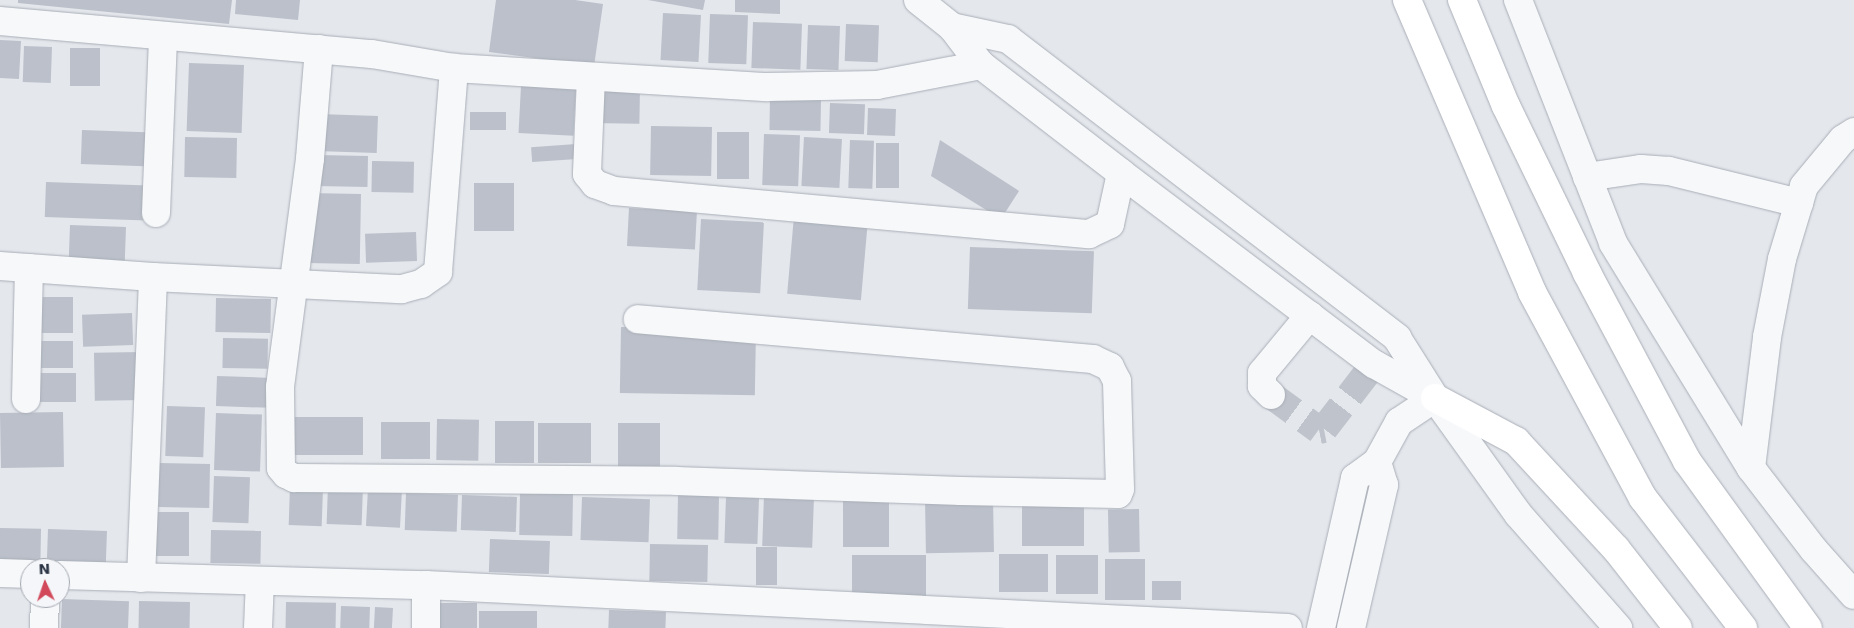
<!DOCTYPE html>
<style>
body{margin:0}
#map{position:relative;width:1854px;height:628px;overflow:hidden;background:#e4e7ec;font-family:"DejaVu Sans",sans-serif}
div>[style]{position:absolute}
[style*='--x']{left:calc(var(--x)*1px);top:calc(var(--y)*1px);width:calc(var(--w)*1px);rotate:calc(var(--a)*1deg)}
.building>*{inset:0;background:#bbc0ca;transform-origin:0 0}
.minor-tunnel>*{height:28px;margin-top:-14px;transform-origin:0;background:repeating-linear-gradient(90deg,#bfc3cb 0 28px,transparent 0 42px)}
.roads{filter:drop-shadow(0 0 1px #a9aeb7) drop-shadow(0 0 1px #a9aeb7)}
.minor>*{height:28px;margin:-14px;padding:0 14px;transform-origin:14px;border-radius:14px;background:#f7f8fa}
.highway>*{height:28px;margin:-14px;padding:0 14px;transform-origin:14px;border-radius:14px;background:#fff}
span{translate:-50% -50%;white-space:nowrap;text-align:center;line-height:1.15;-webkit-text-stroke:4px #f4f6f9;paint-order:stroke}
.north{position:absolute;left:20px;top:558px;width:50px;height:50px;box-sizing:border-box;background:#f4f6f9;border:1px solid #a4a8b1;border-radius:50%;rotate:357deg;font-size:14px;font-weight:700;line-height:20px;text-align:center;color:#2b3445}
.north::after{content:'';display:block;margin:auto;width:18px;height:22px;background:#d1495b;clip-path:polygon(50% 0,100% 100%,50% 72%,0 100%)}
</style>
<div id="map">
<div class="building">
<div style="clip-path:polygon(18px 0,232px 0,229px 24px,18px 3px)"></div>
<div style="clip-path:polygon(236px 0,300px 0,298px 20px,235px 14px)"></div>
<div style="clip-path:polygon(496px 0,575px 0,603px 4px,594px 66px,489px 52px)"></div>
<div style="clip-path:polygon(648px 0,705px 0,703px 10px)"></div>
<div style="clip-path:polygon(735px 0,780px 0,780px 14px,735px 12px)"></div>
<div style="left:663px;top:13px;width:38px;height:47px;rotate:3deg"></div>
<div style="left:710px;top:14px;width:38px;height:49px;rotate:2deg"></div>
<div style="left:753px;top:22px;width:49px;height:46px;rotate:2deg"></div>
<div style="left:846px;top:24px;width:33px;height:37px;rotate:2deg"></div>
<div style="left:808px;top:25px;width:32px;height:44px;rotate:2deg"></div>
<div style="left:0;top:40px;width:21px;height:38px;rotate:3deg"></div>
<div style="left:24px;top:46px;width:28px;height:36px;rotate:2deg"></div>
<div style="left:70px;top:48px;width:30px;height:38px"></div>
<div style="left:189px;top:63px;width:55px;height:68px;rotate:2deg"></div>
<div style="left:521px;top:86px;width:55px;height:47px;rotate:3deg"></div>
<div style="left:591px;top:87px;width:49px;height:36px;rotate:1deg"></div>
<div style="left:770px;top:98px;width:51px;height:32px;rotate:1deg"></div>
<div style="left:830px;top:103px;width:35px;height:30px;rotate:2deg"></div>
<div style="left:868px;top:108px;width:28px;height:27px;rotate:2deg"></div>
<div style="left:506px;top:112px;width:18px;height:36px;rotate:90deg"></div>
<div style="left:318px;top:114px;width:60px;height:37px;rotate:2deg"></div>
<div style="left:651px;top:126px;width:61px;height:49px;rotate:1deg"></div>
<div style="left:82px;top:130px;width:64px;height:34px;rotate:2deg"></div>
<div style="left:717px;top:132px;width:32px;height:47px"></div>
<div style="left:764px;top:134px;width:36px;height:51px;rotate:2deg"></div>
<div style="left:185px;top:137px;width:52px;height:40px;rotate:1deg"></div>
<div style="left:804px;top:137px;width:38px;height:49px;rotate:3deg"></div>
<div style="left:850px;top:140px;width:24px;height:48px;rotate:2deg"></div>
<div style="clip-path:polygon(940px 140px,1019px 191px,1001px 219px,931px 176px)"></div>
<div style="left:876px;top:143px;width:23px;height:45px"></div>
<div style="left:576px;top:144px;width:15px;height:45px;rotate:86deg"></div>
<div style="left:317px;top:155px;width:51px;height:31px;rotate:1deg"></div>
<div style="left:372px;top:161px;width:42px;height:31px;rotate:1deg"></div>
<div style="left:46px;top:182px;width:102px;height:35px;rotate:2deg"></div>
<div style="left:474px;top:183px;width:40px;height:48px"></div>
<div style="left:308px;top:193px;width:53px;height:70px;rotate:1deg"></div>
<div style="left:629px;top:208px;width:68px;height:38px;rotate:3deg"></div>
<div style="left:794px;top:216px;width:74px;height:78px;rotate:5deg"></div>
<div style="left:701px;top:219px;width:63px;height:71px;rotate:3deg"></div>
<div style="left:70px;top:225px;width:56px;height:34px;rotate:2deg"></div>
<div style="left:416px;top:232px;width:29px;height:51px;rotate:88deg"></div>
<div style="left:970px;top:247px;width:124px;height:62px;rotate:2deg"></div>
<div style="left:33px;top:297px;width:40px;height:36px"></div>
<div style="left:216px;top:298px;width:55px;height:34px;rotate:1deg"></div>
<div style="left:132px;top:313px;width:32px;height:50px;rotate:88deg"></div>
<div style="left:621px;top:327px;width:135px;height:66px;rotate:1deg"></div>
<div style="left:223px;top:338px;width:45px;height:30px;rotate:1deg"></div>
<div style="left:73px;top:341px;width:27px;height:40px;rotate:90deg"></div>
<div style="left:142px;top:352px;width:48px;height:48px;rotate:89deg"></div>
<div style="left:34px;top:373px;width:42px;height:29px"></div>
<div style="left:217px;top:376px;width:54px;height:30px;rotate:2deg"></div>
<div style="left:167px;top:406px;width:38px;height:50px;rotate:2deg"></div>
<div style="left:63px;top:412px;width:55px;height:63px;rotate:89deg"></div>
<div style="left:216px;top:413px;width:46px;height:57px;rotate:2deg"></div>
<div style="left:292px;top:417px;width:71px;height:38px"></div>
<div style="left:437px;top:419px;width:42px;height:41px;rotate:1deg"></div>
<div style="left:495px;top:421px;width:39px;height:42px"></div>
<div style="left:381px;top:422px;width:49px;height:37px"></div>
<div style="left:538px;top:423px;width:53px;height:40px"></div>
<div style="left:618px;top:423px;width:42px;height:44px"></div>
<div style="left:159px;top:463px;width:51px;height:44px;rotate:1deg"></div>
<div style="left:214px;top:476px;width:36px;height:46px;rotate:2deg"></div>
<div style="left:328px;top:485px;width:35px;height:39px;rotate:2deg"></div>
<div style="left:290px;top:487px;width:33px;height:38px;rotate:2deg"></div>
<div style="left:368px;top:488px;width:34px;height:38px;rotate:3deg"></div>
<div style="left:406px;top:493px;width:52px;height:37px;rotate:2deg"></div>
<div style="left:520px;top:493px;width:53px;height:42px;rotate:1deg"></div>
<div style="left:462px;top:495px;width:55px;height:35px;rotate:2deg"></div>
<div style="left:678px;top:495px;width:41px;height:44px;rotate:1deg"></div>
<div style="left:764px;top:495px;width:50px;height:51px;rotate:2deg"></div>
<div style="left:582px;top:497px;width:68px;height:43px;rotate:2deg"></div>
<div style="left:726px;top:497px;width:33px;height:46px;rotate:2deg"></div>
<div style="left:843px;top:498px;width:46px;height:49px"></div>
<div style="left:993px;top:498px;width:54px;height:68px;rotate:89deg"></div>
<div style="left:1084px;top:503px;width:43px;height:62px;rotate:90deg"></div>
<div style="left:1139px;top:509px;width:43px;height:31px;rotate:89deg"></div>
<div style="left:144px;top:512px;width:45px;height:44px"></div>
<div style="left:0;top:528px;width:41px;height:33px;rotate:1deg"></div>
<div style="left:48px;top:529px;width:59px;height:32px;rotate:2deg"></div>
<div style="left:211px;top:530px;width:50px;height:33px;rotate:1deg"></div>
<div style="left:490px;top:539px;width:60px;height:33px;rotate:2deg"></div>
<div style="left:650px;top:544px;width:58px;height:37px;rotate:1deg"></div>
<div style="left:756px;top:547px;width:21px;height:38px"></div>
<div style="left:999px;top:554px;width:49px;height:38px"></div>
<div style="left:852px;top:555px;width:74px;height:48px"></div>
<div style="left:1056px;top:555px;width:42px;height:39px"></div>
<div style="left:1105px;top:559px;width:40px;height:41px"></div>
<div style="left:1152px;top:581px;width:29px;height:19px"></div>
<div style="left:62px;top:599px;width:67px;height:29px;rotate:2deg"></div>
<div style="left:139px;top:601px;width:51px;height:27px;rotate:1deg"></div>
<div style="left:286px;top:602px;width:50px;height:26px;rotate:1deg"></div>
<div style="left:429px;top:603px;width:48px;height:25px"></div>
<div style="left:341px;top:606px;width:29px;height:22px;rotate:2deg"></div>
<div style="left:375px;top:607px;width:18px;height:21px;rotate:3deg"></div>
<div style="left:609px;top:610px;width:57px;height:18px;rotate:2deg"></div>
<div style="left:479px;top:611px;width:58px;height:17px"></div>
</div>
<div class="minor-tunnel">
<div style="--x:1271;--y:395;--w:59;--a:36.1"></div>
<div style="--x:1319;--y:430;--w:5;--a:-11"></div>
<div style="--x:1324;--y:429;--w:82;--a:-52.4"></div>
</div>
<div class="roads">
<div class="minor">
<div style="--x:918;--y:0;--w:43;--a:38.5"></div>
<div style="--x:952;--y:27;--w:48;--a:52.7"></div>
<div style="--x:981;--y:65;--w:177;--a:37.6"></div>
<div style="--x:1121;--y:173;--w:317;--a:37.1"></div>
<div style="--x:1374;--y:364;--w:65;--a:29.3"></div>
<div style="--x:1518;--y:0;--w:261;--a:68.6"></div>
<div style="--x:1613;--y:243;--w:264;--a:58.5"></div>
<div style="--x:1751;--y:468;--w:103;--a:52.5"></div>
<div style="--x:1814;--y:550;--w:60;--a:48.4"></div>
<div style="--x:0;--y:21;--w:373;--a:5.1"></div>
<div style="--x:372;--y:54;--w:83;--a:9.7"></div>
<div style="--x:454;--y:68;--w:314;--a:3.5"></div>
<div style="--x:767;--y:87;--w:110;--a:-1"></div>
<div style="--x:877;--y:85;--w:106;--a:-10.9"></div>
<div style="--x:952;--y:27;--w:57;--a:12.1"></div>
<div style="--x:1008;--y:39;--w:491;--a:37.5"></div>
<div style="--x:1397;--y:338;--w:71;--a:57.7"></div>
<div style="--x:1435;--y:398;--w:143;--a:54.4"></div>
<div style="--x:1518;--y:514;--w:152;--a:48.7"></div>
<div style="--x:319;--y:49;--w:110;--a:94.7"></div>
<div style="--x:310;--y:159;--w:230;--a:97.5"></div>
<div style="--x:280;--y:387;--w:81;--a:89.3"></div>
<div style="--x:281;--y:468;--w:8;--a:50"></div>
<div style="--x:286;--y:474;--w:9;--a:27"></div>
<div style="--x:294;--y:478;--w:382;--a:0.4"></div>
<div style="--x:676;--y:481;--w:285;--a:2"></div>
<div style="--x:961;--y:491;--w:157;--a:1.1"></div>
<div style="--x:1118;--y:494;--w:5;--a:-68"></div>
<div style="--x:1120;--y:489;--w:108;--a:-91.6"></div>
<div style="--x:1117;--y:381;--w:16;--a:-117"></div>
<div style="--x:1110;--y:367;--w:19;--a:-155"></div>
<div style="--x:1093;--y:359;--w:457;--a:-175"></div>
<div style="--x:591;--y:77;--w:97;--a:92.4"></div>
<div style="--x:587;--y:174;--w:13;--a:51"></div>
<div style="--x:595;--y:184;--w:20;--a:20"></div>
<div style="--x:614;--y:191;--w:477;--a:5.2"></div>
<div style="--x:1089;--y:234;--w:23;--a:-25"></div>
<div style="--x:1110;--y:224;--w:52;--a:-77.8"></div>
<div style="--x:1587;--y:177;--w:55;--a:-8.4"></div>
<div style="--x:1641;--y:169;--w:28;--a:4"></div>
<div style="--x:1669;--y:171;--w:134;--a:13.8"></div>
<div style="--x:156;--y:213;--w:177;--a:-87.7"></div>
<div style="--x:0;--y:266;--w:153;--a:4.1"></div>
<div style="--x:153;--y:277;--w:249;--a:2.8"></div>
<div style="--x:402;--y:289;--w:20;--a:-15"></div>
<div style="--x:421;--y:284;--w:21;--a:-35"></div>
<div style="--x:438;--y:272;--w:205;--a:-85.5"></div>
<div style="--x:1271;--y:395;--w:13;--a:-135"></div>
<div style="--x:1262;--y:386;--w:13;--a:-90"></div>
<div style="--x:1262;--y:373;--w:75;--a:-50.4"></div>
<div style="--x:26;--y:399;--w:131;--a:-88.7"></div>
<div style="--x:1751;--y:468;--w:132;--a:-83"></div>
<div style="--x:1767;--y:337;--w:79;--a:-79.1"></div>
<div style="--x:1782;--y:259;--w:76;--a:-73.2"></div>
<div style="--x:1804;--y:186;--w:61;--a:-50.3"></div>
<div style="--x:1843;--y:139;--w:13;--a:-32"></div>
<div style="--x:0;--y:573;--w:30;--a:2"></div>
<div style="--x:60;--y:575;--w:366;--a:1.6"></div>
<div style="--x:426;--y:585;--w:863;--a:2.86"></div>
<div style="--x:141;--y:578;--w:301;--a:-87.7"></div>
<div style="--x:426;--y:585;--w:43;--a:90"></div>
<div style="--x:44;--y:628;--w:30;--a:-88"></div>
<div style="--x:258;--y:628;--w:47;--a:-87.6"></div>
<div style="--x:1321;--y:628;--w:154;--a:-77.2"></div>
<div style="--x:1355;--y:478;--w:27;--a:-36"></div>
<div style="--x:1377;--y:462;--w:46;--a:-61.2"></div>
<div style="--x:1399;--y:422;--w:43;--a:-33.7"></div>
<div style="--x:1351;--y:628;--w:147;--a:-77"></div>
<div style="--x:1384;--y:485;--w:24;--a:-107"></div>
</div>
<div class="highway">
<div style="--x:1407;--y:0;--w:318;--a:66.8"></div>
<div style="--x:1532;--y:292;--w:234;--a:61.7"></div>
<div style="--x:1643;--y:498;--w:164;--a:52.4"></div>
<div style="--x:1462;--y:0;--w:115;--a:67.5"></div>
<div style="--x:1506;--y:106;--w:186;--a:64.1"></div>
<div style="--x:1587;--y:273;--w:213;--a:62"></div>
<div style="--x:1687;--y:461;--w:206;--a:54.1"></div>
<div style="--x:1435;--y:398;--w:92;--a:28"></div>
<div style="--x:1516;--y:441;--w:147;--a:47.2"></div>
<div style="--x:1616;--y:549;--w:100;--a:51.9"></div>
</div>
</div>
<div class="north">N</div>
</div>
